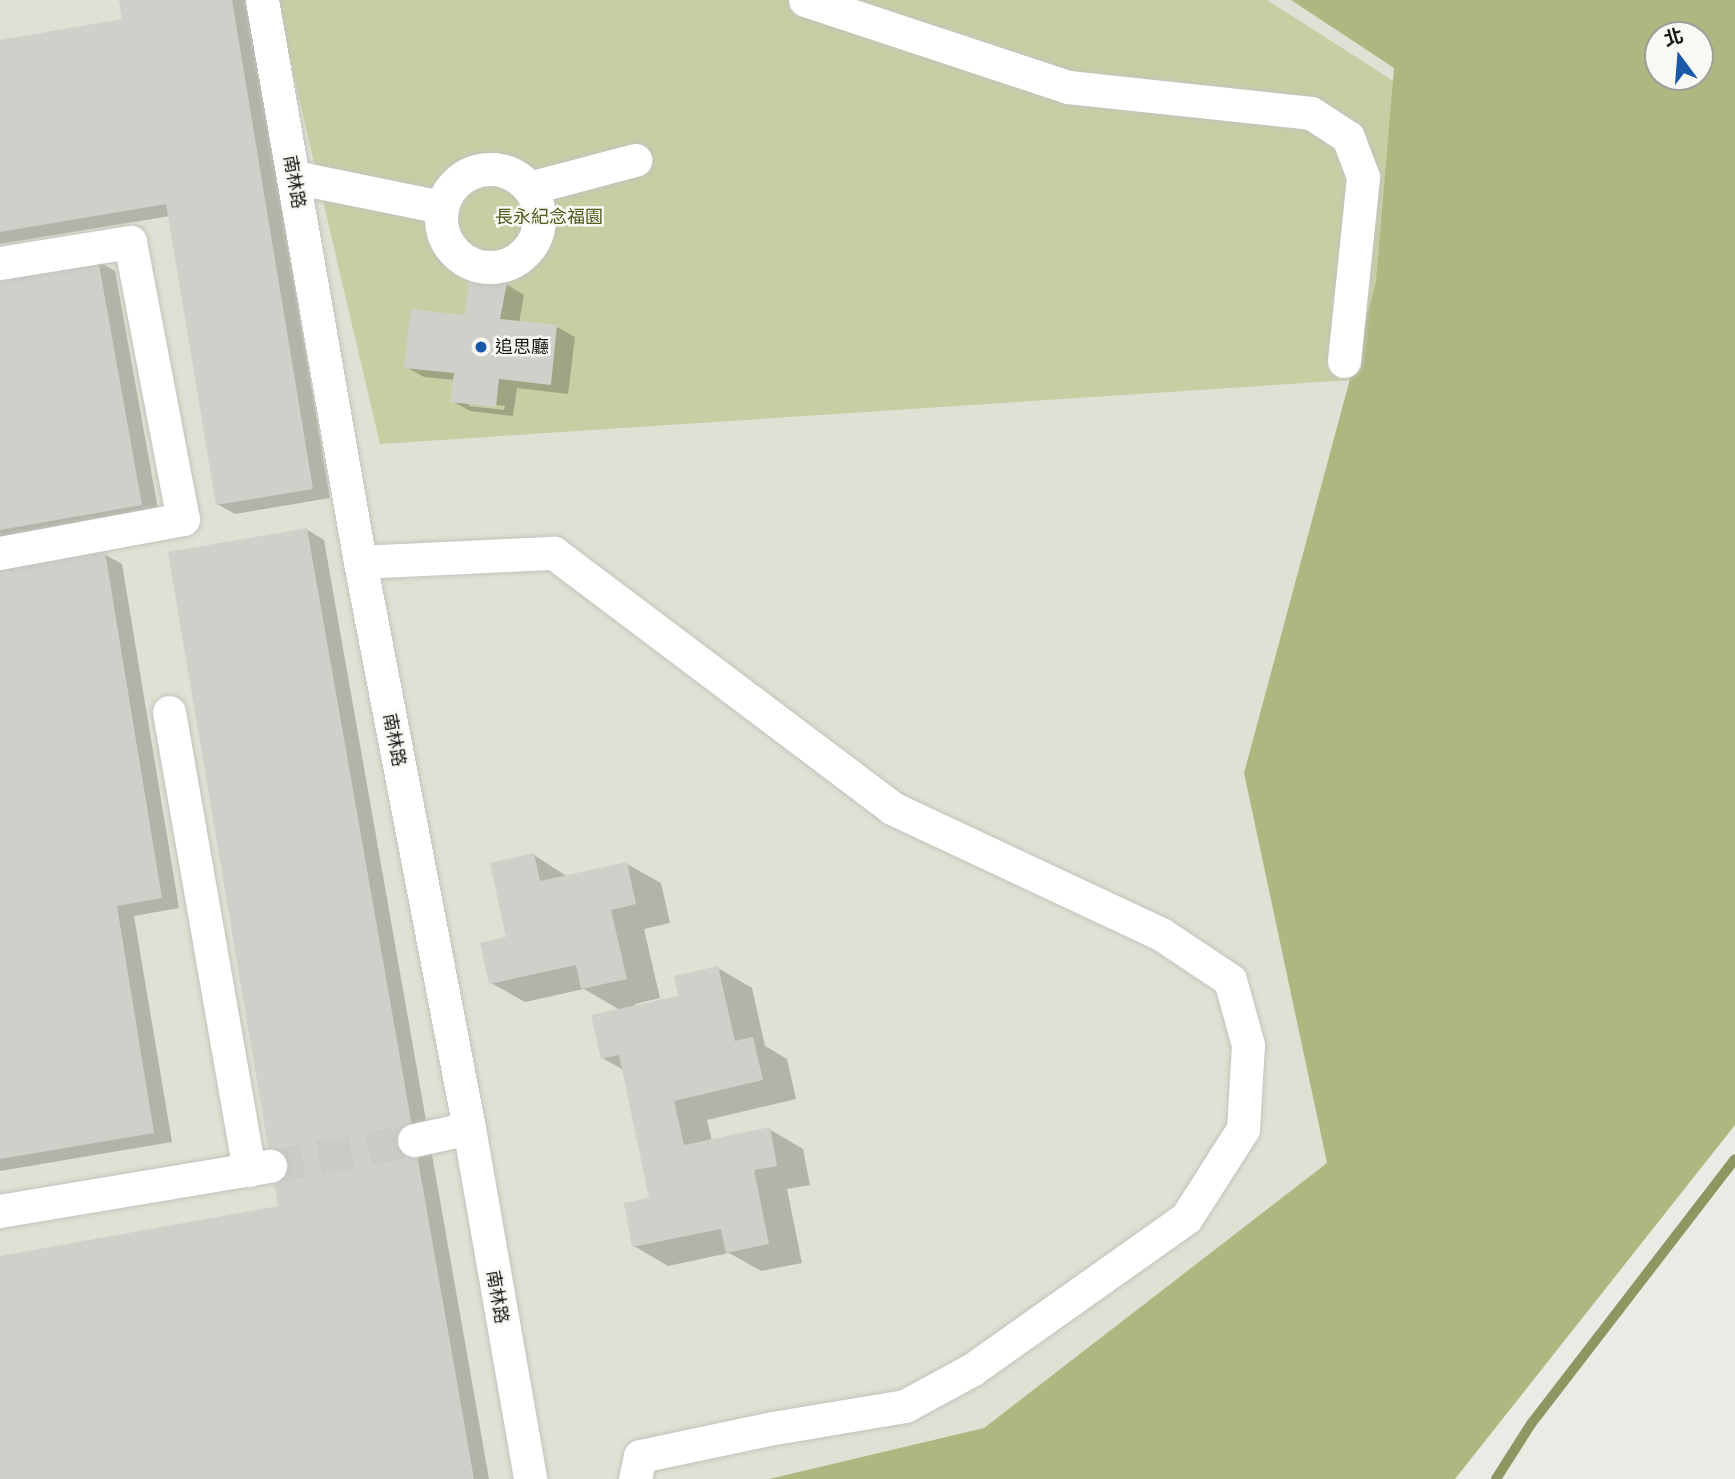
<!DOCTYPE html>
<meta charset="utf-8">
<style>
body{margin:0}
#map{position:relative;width:1735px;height:1479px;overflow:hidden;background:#eaebe5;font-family:Rubik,"Noto Sans TC",sans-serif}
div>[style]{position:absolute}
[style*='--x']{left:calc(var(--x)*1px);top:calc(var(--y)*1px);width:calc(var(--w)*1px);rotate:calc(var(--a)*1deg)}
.built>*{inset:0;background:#dee1d3}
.green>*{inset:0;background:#c7cea4}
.forest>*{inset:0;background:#aeb780}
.shadow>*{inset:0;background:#0003}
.stream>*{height:10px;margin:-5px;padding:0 5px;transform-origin:5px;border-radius:5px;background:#8e9661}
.building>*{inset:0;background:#cfd0ca}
.minor-tunnel>*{height:33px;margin-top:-16.5px;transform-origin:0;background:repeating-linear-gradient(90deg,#cacbc6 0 33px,transparent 0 50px)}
.roads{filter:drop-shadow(0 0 2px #c2c3be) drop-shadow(0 0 2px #c2c3be)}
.minor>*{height:33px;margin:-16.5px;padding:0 16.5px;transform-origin:16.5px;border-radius:16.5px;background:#fff}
.minor>.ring{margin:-16.5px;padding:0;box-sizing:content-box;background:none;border:33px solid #fff;border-radius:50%}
.dots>*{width:19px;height:19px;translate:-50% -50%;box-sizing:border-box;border:4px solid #f7f9f2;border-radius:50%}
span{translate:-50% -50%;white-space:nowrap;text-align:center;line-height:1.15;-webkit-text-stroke:5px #f7f9f2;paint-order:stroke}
.street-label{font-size:18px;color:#161614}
.park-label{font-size:18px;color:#535a1d}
.poi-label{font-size:18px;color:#161614}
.left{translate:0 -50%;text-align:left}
.north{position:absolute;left:1644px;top:21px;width:70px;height:70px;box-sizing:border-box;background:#f7f9f2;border:2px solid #9d9e99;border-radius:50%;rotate:344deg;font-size:19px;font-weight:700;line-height:28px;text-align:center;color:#161614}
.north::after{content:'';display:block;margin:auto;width:24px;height:32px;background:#1959aa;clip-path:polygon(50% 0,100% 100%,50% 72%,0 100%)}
</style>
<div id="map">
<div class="built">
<div style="clip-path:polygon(0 0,1291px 0,1394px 68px,1376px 282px,1244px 773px,1327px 1163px,984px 1428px,769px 1479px,0 1479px)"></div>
</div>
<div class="green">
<div style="clip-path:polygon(276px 0,1267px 0,1425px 101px,1380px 378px,380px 444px)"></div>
</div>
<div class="forest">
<div style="clip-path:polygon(evenodd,1291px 0,1735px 0,1735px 1125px,1455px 1479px,769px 1479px,984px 1428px,1327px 1163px,1244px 773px,1376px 282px,1394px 68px,1291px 0,1658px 35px,1700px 35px,1700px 77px,1658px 77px,1658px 35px)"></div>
</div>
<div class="shadow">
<div style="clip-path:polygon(120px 0,247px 0,330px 498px,235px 514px,217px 504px,170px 216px,0 244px,0 41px,124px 21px)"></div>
<div style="clip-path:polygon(98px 261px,115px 271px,159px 515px,0 543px,0 279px)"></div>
<div style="clip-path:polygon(evenodd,506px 284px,524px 295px,519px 323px,557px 327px,575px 337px,568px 394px,517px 388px,513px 416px,470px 411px,452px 401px,455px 380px,424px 377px,406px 367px,506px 284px,469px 402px,505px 406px,504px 410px,469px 406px,469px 402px)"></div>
<div style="clip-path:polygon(306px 529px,324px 540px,489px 1479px,0 1479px,0 1258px,280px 1207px)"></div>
<div style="clip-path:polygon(104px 554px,122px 564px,179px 908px,134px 916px,172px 1142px,0 1171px,0 572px)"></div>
<div style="clip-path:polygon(534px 855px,568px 877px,627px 864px,661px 883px,670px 923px,644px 929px,660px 998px,635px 1004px,636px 1007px,680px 997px,718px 968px,752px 988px,765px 1046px,787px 1059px,796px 1099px,707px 1120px,712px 1141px,769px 1129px,803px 1149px,810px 1185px,787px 1189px,802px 1263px,761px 1271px,729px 1253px,668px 1266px,634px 1246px,651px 1200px,624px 1070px,602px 1058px,620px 1010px,584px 989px,525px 1002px,491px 983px)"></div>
</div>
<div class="stream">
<div style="--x:1496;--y:1479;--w:65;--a:-57.5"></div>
<div style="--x:1531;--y:1424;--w:334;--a:-52.4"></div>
</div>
<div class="building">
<div style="clip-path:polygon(119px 0,232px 0,313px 489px,216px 505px,166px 204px,0 232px,0 40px,122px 19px)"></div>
<div style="clip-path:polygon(98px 259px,142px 505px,0 530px,0 277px)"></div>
<div style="clip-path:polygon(469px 279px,507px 283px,500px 319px,557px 325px,551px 385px,499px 379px,496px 407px,450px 402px,454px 373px,404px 368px,411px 309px,465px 315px)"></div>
<div style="clip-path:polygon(307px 528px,474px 1479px,0 1479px,0 1256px,278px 1206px,168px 552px)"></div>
<div style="clip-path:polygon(105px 552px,162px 898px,117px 906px,154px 1133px,0 1159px,0 570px)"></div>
<div style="clip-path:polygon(534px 853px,540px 881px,627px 862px,636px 904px,611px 910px,627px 979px,581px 989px,576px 965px,489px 984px,480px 943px,506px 937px,490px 863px)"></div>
<div style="clip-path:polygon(718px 966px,735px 1041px,753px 1037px,763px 1080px,674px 1101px,684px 1145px,770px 1127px,777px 1166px,754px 1170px,769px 1244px,726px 1253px,721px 1229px,632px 1247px,624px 1203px,649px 1198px,619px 1055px,601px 1059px,591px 1015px,678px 996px,674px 976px)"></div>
</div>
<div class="minor-tunnel">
<div style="--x:270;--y:1166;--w:146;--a:-10.2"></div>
</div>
<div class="roads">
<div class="minor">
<div style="--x:262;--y:0;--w:570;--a:80.11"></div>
<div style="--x:360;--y:562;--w:576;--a:79.1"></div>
<div style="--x:469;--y:1128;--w:356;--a:80.1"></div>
<div style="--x:805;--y:0;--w:277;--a:18.3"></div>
<div style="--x:1068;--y:87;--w:244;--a:6.1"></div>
<div style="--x:1311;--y:113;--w:44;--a:33"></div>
<div style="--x:1348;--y:137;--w:43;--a:69.4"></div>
<div style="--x:1363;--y:177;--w:185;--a:95.9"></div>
<div class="ring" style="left:441px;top:169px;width:65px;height:65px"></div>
<div style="--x:294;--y:177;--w:151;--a:11.5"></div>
<div style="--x:529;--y:188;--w:110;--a:-14.8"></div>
<div style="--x:0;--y:263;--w:132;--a:-9.2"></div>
<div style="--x:130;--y:242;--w:282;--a:79.2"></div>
<div style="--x:183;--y:519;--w:186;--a:169.5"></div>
<div style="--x:360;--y:562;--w:194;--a:-2.7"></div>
<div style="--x:554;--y:553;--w:423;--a:37"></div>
<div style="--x:892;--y:808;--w:297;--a:25.1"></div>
<div style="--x:1161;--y:934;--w:83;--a:33.7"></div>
<div style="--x:1230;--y:980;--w:67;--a:74.5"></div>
<div style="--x:1248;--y:1045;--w:84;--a:93.4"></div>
<div style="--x:1243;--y:1129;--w:106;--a:122.6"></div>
<div style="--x:1186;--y:1218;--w:261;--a:144.7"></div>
<div style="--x:973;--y:1369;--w:77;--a:151.4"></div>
<div style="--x:905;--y:1406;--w:134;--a:170.5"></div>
<div style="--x:773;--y:1428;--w:136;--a:168.1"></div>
<div style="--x:640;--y:1456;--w:24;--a:102"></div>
<div style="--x:169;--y:712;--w:465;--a:80.1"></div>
<div style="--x:414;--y:1140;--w:56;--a:-12.3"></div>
<div style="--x:0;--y:1211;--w:274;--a:-9.5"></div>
</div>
</div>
<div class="dots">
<div style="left:481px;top:347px;background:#1959aa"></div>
</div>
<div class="street-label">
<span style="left:294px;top:182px;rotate:80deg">南林路</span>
<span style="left:394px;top:740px;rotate:79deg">南林路</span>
<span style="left:497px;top:1297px;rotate:80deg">南林路</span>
</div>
<div class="park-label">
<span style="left:549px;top:217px">長永紀念福園</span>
</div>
<div class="poi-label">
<span class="left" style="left:495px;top:347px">追思廳</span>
</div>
<div class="north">北</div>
</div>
